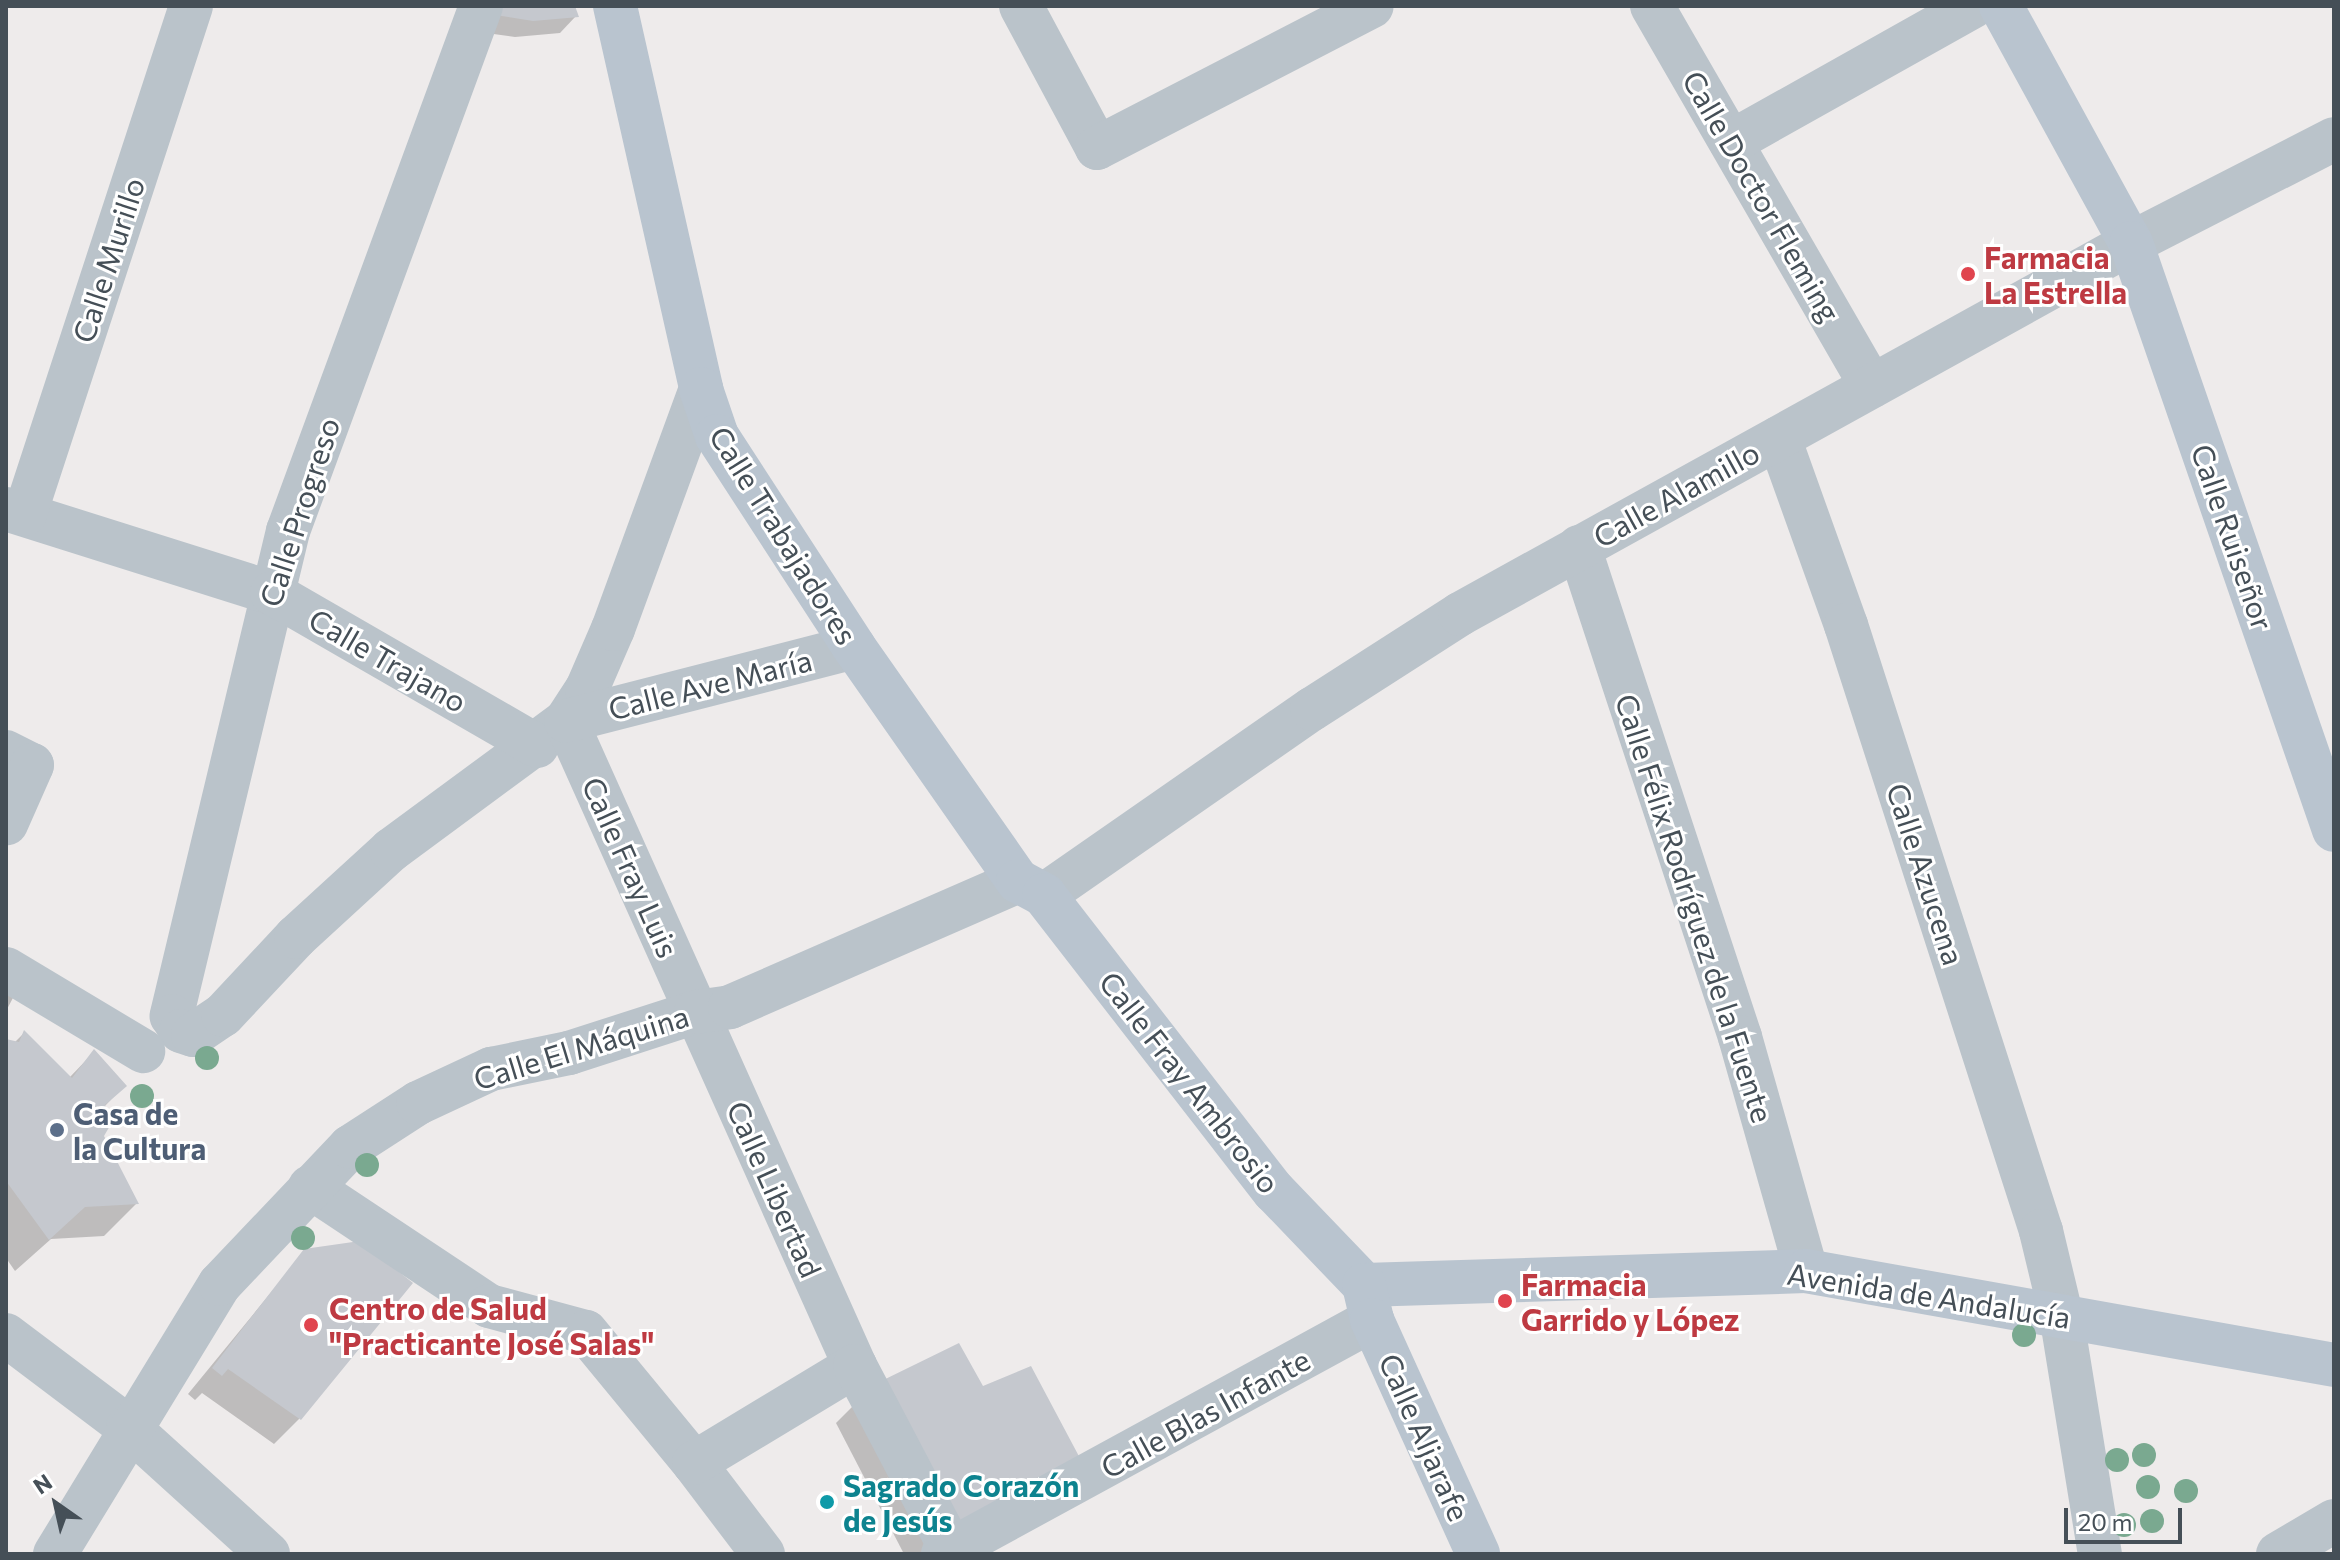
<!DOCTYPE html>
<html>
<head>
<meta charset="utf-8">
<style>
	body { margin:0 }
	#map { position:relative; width:2340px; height:1560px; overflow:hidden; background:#eeebeb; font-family:Commissioner,sans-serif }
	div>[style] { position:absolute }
	.shadow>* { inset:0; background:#0003 }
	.building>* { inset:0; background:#c5c8ce }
	.street>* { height:44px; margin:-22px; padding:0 22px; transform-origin:22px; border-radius:22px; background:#bac3ca }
	.secondary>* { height:44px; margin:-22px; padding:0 22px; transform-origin:22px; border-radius:22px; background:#b9c4cf }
	.trees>* { width:24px; height:24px; margin:-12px; border-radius:50%; background:#7aa990 }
	.dots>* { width:22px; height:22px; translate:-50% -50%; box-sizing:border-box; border:4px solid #fff; border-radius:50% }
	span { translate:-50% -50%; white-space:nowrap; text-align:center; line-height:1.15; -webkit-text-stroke:6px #fff; paint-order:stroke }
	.street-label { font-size:30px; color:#454f57 }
	.health-label { font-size:30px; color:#be3a42; font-weight:700 }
	.left { translate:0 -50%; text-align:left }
	.service-label { font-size:30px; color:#4e5e75; font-weight:700 }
	.culture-label { font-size:30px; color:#0d838f; font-weight:700 }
	.frame { position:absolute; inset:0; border:8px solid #454f57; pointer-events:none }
	.north { position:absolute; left:16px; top:1464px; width:80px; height:80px; -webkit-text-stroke:6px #fff; paint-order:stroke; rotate:326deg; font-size:22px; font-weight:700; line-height:32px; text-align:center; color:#454f57 }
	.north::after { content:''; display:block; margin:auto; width:28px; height:36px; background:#454f57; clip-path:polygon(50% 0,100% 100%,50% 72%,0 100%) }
	.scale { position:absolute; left:2064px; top:1508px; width:118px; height:36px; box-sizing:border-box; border:4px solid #454f57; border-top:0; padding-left:10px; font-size:24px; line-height:28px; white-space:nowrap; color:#454f57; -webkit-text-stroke:6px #fff; paint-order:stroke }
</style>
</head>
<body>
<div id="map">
	<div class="shadow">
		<div style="clip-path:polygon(489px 6px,573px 6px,576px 16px,560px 33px,515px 37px,479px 32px)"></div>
		<div style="clip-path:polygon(6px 972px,22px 981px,6px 1011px)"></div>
		<div style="clip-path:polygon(24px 1033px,69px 1078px,94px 1052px,124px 1086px,104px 1107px,102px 1136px,136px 1204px,104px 1236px,51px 1239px,15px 1271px,6px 1258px,6px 1041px,14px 1043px)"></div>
		<div style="clip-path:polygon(305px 1251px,299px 1419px,274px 1444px,202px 1393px,195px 1400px,188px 1394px)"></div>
		<div style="clip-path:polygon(869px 1390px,968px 1554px,904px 1554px,836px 1423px)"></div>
	</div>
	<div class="building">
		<div style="clip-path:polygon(498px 6px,575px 6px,579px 17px,533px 21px,495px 15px)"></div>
		<div style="clip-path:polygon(24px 1030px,72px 1078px,94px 1049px,127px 1086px,105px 1105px,111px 1124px,104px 1136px,139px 1204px,85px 1207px,49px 1240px,6px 1181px,6px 1039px,19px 1042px)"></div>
		<div style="clip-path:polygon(360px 1241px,413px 1283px,301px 1420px,228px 1369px,222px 1376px,212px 1368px,304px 1249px)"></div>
		<div style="clip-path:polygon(959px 1343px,983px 1386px,1031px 1366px,1090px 1477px,951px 1549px,867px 1388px)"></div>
	</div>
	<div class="street">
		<div style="left:481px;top:6px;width:559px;rotate:110.18deg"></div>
		<div style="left:288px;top:531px;width:499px;rotate:103.5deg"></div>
		<div style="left:172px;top:1016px;width:17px;rotate:59deg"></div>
		<div style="left:181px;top:1031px;width:13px;rotate:18deg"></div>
		<div style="left:193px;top:1035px;width:36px;rotate:-34deg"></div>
		<div style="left:223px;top:1015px;width:107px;rotate:-46.9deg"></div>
		<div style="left:296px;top:937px;width:129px;rotate:-42.5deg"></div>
		<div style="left:391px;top:850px;width:217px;rotate:-36.4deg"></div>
		<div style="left:566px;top:721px;width:38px;rotate:-57deg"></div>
		<div style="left:587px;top:689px;width:65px;rotate:-66.6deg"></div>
		<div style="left:613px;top:629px;width:256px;rotate:-69.9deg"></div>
		<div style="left:1021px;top:6px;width:161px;rotate:61.8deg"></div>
		<div style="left:1097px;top:148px;width:309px;rotate:-27.3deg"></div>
		<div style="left:1652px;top:6px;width:439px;rotate:60deg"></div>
		<div style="left:1731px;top:142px;width:278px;rotate:-29.3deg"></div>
		<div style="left:1779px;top:438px;width:199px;rotate:70.3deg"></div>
		<div style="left:1846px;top:625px;width:637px;rotate:72.16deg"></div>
		<div style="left:2041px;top:1231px;width:85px;rotate:76.5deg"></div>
		<div style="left:2061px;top:1314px;width:243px;rotate:80.8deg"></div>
		<div style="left:6px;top:509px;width:279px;rotate:17.5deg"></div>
		<div style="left:272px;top:593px;width:306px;rotate:30deg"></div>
		<div style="left:25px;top:514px;width:534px;rotate:-71.9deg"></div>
		<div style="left:1579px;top:547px;width:516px;rotate:71.81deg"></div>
		<div style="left:1740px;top:1037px;width:243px;rotate:74.2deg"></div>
		<div style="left:566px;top:721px;width:707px;rotate:65.86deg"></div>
		<div style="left:566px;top:721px;width:297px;rotate:-14.4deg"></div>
		<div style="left:6px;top:752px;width:29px;rotate:27deg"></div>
		<div style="left:32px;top:765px;width:64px;rotate:113.8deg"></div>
		<div style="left:1044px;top:895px;width:326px;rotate:-34.8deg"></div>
		<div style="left:1312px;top:709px;width:176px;rotate:-32.7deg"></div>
		<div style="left:1460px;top:614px;width:767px;rotate:-28.94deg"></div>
		<div style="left:2131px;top:243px;width:228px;rotate:-27.1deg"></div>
		<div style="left:6px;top:969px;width:160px;rotate:30.9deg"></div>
		<div style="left:310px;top:1187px;width:215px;rotate:33.6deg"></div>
		<div style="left:489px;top:1306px;width:100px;rotate:15deg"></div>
		<div style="left:586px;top:1332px;width:170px;rotate:50.5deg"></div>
		<div style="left:6px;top:1335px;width:153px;rotate:37deg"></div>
		<div style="left:128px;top:1427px;width:189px;rotate:42.2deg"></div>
		<div style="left:55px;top:1554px;width:316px;rotate:-58.6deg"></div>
		<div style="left:220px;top:1284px;width:189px;rotate:-46.5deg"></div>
		<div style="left:350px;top:1147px;width:81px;rotate:-32.9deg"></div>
		<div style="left:418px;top:1103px;width:81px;rotate:-25deg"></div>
		<div style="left:491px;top:1069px;width:80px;rotate:-11.6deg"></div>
		<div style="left:569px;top:1053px;width:133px;rotate:-17.9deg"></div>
		<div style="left:696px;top:1012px;width:34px;rotate:-8deg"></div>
		<div style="left:730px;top:1007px;width:314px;rotate:-23.6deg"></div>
		<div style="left:763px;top:1554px;width:114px;rotate:-127.2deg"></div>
		<div style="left:694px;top:1463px;width:188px;rotate:-31.1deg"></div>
		<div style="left:855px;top:1366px;width:207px;rotate:62.3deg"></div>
		<div style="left:943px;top:1554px;width:489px;rotate:-28.6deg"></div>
		<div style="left:2278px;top:1554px;width:65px;rotate:-30.5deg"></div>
	</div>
	<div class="secondary">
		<div style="left:615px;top:6px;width:393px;rotate:77.3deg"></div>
		<div style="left:701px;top:389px;width:50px;rotate:71.2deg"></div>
		<div style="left:717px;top:436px;width:252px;rotate:57deg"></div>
		<div style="left:854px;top:647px;width:286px;rotate:55deg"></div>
		<div style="left:1018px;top:881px;width:30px;rotate:28deg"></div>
		<div style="left:1044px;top:895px;width:375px;rotate:52.2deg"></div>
		<div style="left:1274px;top:1191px;width:130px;rotate:46.2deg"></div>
		<div style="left:2001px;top:6px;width:270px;rotate:61.3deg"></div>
		<div style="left:2131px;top:243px;width:621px;rotate:70.92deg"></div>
		<div style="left:1364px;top:1285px;width:442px;rotate:-1.8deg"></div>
		<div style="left:1806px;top:1271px;width:536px;rotate:10.09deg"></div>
		<div style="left:1364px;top:1285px;width:36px;rotate:77deg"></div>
		<div style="left:1372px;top:1320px;width:257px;rotate:65.6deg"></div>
	</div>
	<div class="trees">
		<div style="left:207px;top:1058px"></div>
		<div style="left:142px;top:1096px"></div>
		<div style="left:367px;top:1165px"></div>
		<div style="left:303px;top:1238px"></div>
		<div style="left:2024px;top:1335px"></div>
		<div style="left:2144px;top:1455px"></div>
		<div style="left:2117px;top:1460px"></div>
		<div style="left:2148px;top:1487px"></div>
		<div style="left:2186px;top:1491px"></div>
		<div style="left:2152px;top:1521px"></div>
		<div style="left:2124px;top:1525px"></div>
	</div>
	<div class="dots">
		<div style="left:1968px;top:274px;background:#e0444e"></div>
		<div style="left:57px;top:1130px;background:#5c6f8a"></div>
		<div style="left:1505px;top:1301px;background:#e0444e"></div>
		<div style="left:311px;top:1325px;background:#e0444e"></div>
		<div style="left:827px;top:1502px;background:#0f9aa8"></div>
	</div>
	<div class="street-label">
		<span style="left:1762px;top:196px;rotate:60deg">Calle Doctor Fleming</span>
		<span style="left:108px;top:260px;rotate:-72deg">Calle Murillo</span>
		<span style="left:1676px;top:494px;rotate:-29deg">Calle Alamillo</span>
		<span style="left:299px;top:512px;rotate:-72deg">Calle Progreso</span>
		<span style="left:784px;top:535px;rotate:58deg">Calle Trabajadores</span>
		<span style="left:2233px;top:537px;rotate:71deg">Calle Ruiseñor</span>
		<span style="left:388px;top:660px;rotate:30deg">Calle Trajano</span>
		<span style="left:710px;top:684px;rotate:-14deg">Calle Ave María</span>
		<span style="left:631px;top:867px;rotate:66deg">Calle Fray Luis</span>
		<span style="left:1926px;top:874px;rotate:72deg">Calle Azucena</span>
		<span style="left:1695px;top:908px;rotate:72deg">Calle Félix Rodríguez de la Fuente</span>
		<span style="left:581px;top:1047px;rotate:-17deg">Calle El Máquina</span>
		<span style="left:1190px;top:1082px;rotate:52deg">Calle Fray Ambrosio</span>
		<span style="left:775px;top:1189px;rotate:66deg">Calle Libertad</span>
		<span style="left:1929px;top:1295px;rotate:9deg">Avenida de Andalucía</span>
		<span style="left:1205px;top:1413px;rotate:-29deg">Calle Blas Infante</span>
		<span style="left:1425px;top:1437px;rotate:66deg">Calle Aljarafe</span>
	</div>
	<div class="health-label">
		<span class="left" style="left:1984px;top:274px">Farmacia<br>La Estrella</span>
		<span class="left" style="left:1521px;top:1301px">Farmacia<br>Garrido y López</span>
		<span class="left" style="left:329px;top:1325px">Centro de Salud<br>"Practicante José Salas"</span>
	</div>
	<div class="service-label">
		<span class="left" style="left:73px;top:1130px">Casa de<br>la Cultura</span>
	</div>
	<div class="culture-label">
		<span class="left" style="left:843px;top:1502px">Sagrado Corazón<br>de Jesús</span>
	</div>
	<div class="frame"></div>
	<div class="north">N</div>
	<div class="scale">20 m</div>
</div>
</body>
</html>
